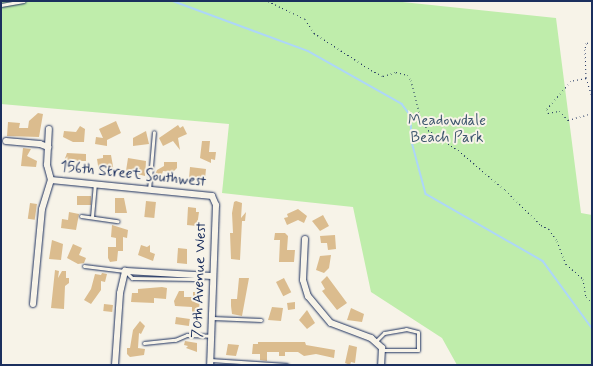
<!DOCTYPE html>
<html>
<head>
<meta charset="utf-8">
<style>
	body { margin:0 }
	#map { position:relative; width:593px; height:366px; overflow:hidden; background:#f7f3e8; font-family:Mynerve,sans-serif }
	div>[style] { position:absolute }
	.green>* { inset:0; background:#bfedab }
	.stream>* { height:1.5px; margin:-0.75px; padding:0 0.75px; transform-origin:0.75px; border-radius:0.75px; background:#add6f8 }
	.building>* { inset:0; background:#dbbc8e; transform-origin:0 0 }
	.path>* { height:1px; margin-top:-0.5px; transform-origin:0; background:repeating-linear-gradient(90deg,#1b2f5e 0 1px,transparent 0 4px) }
	.roads { filter:drop-shadow(0 0 1px #1b2f5e) drop-shadow(0 0 1px #1b2f5e) }
	.lane>* { height:3px; margin:-1.5px; padding:0 1.5px; transform-origin:1.5px; border-radius:1.5px; background:#f7f3e8 }
	.street>* { height:6px; margin:-3px; padding:0 3px; transform-origin:3px; border-radius:3px; background:#f7f3e8 }
	span { translate:-50% -50%; white-space:nowrap; text-align:center; line-height:1.15; -webkit-text-stroke:4px #f7f3e8; paint-order:stroke }
	.park-label { font-size:15px; color:#3c556d }
	.street-label { font-size:15px; color:#1b2f5e }
	.frame { position:absolute; inset:0; border:2px solid #1b2f5e; pointer-events:none }
</style>
</head>
<body>
<div id="map">
	<div class="green">
		<div style="clip-path:polygon(1px 1px,393px 1px,556px 18px,581px 213px,592px 215px,592px 365px,457px 365px,442px 338px,371px 292px,353px 207px,222px 193px,229px 124px,1px 104px)"></div>
	</div>
	<div class="stream">
		<div style="left:173px;top:1px;width:144px;rotate:20.3deg"></div>
		<div style="left:308px;top:51px;width:108px;rotate:29.4deg"></div>
		<div style="left:402px;top:104px;width:15px;rotate:53deg"></div>
		<div style="left:411px;top:116px;width:26px;rotate:88deg"></div>
		<div style="left:412px;top:142px;width:54px;rotate:74.9deg"></div>
		<div style="left:426px;top:194px;width:135px;rotate:29.8deg"></div>
		<div style="left:543px;top:261px;width:83px;rotate:53.8deg"></div>
	</div>
	<div class="building">
		<div style="clip-path:polygon(38px 113px,43px 114px,39px 137px,7px 136px,8px 122px,20px 123px,19px 128px,28px 128px,29px 121px)"></div>
		<div style="clip-path:polygon(116px 121px,121px 133px,107px 140px,107px 146px,95px 144px,96px 137px,103px 138px,99px 129px)"></div>
		<div style="clip-path:polygon(178px 125px,180px 128px,183px 126px,187px 134px,178px 138px,180px 150px,173px 141px,163px 146px,159px 138px)"></div>
		<div style="clip-path:polygon(80px 126px,85px 129px,84px 142px,73px 142px,63px 137px,64px 131px,76px 132px)"></div>
		<div style="clip-path:polygon(146px 131px,149px 144px,133px 146px,133px 138px)"></div>
		<div style="clip-path:polygon(202px 141px,210px 141px,209px 152px,216px 152px,215px 160px,211px 159px,211px 163px,200px 158px)"></div>
		<div style="clip-path:polygon(23px 148px,31px 149px,27px 156px,37px 161px,36px 167px,21px 166px)"></div>
		<div style="clip-path:polygon(67px 153px,86px 154px,86px 161px,76px 161px,75px 169px,70px 169px,66px 166px,67px 161px,64px 161px)"></div>
		<div style="clip-path:polygon(103px 155px,111px 155px,114px 172px,99px 172px,97px 159px,103px 158px)"></div>
		<div style="clip-path:polygon(128px 158px,146px 161px,145px 176px,126px 171px)"></div>
		<div style="clip-path:polygon(164px 162px,177px 162px,177px 168px,173px 172px,163px 171px,161px 177px,155px 175px,157px 170px,164px 166px)"></div>
		<div style="clip-path:polygon(190px 167px,206px 169px,205px 179px,189px 179px)"></div>
		<div style="left:77px;top:196px;width:14px;height:9px"></div>
		<div style="clip-path:polygon(115px 198px,124px 198px,127px 213px,115px 213px)"></div>
		<div style="left:146px;top:201px;width:10px;height:16px;rotate:6deg"></div>
		<div style="clip-path:polygon(236px 201px,242px 203px,241px 218px,246px 212px,245px 221px,242px 221px,240px 260px,231px 259px,230px 233px,233px 233px,232px 213px,234px 202px)"></div>
		<div style="left:30px;top:203px;width:7px;height:16px;rotate:8deg"></div>
		<div style="clip-path:polygon(188px 207px,196px 208px,196px 212px,199px 212px,197px 226px,187px 225px)"></div>
		<div style="clip-path:polygon(298px 209px,307px 216px,304px 223px,298px 220px,287px 225px,284px 218px,288px 217px,287px 214px)"></div>
		<div style="clip-path:polygon(69px 212px,79px 214px,76px 230px,61px 228px,62px 219px,68px 220px)"></div>
		<div style="clip-path:polygon(323px 215px,329px 226px,320px 231px,312px 221px)"></div>
		<div style="clip-path:polygon(112px 225px,128px 230px,127px 238px,123px 237px,123px 251px,118px 251px,117px 261px,110px 262px,108px 258px,108px 247px,116px 247px,116px 238px,111px 237px)"></div>
		<div style="clip-path:polygon(275px 233px,285px 233px,288px 236px,287px 250px,295px 250px,294px 262px,279px 262px,280px 240px,274px 240px)"></div>
		<div style="clip-path:polygon(335px 235px,336px 249px,328px 250px,327px 243px,321px 243px,320px 236px)"></div>
		<div style="clip-path:polygon(52px 240px,63px 244px,61px 260px,49px 259px)"></div>
		<div style="clip-path:polygon(73px 244px,82px 248px,79px 255px,86px 258px,84px 263px,78px 264px,67px 258px)"></div>
		<div style="clip-path:polygon(141px 245px,147px 247px,150px 245px,150px 252px,155px 254px,153px 261px,138px 255px)"></div>
		<div style="clip-path:polygon(178px 248px,187px 249px,187px 264px,177px 263px)"></div>
		<div style="clip-path:polygon(331px 255px,329px 268px,324px 273px,316px 270px,320px 256px)"></div>
		<div style="clip-path:polygon(55px 270px,59px 271px,58px 278px,62px 271px,66px 271px,66px 278px,69px 278px,69px 283px,65px 286px,64px 309px,51px 308px)"></div>
		<div style="clip-path:polygon(102px 273px,107px 274px,105px 282px,101px 281px,101px 290px,91px 304px,84px 300px,91px 289px,95px 274px,101px 275px)"></div>
		<div style="clip-path:polygon(327px 276px,347px 303px,337px 310px,322px 291px,325px 289px,321px 282px)"></div>
		<div style="clip-path:polygon(239px 278px,249px 278px,242px 316px,232px 314px,231px 306px,231px 299px,237px 299px)"></div>
		<div style="left:284px;top:278px;width:16px;height:9px;rotate:63deg"></div>
		<div style="clip-path:polygon(162px 287px,167px 288px,166px 299px,154px 298px,154px 303px,131px 302px,132px 293px,138px 293px,138px 289px)"></div>
		<div style="clip-path:polygon(179px 291px,184px 291px,184px 297px,193px 297px,193px 292px,200px 292px,199px 313px,192px 313px,192px 307px,175px 306px,174px 301px)"></div>
		<div style="clip-path:polygon(295px 302px,295px 309px,288px 310px,287px 303px)"></div>
		<div style="left:104px;top:304px;width:9px;height:7px;rotate:6deg"></div>
		<div style="clip-path:polygon(272px 307px,283px 308px,281px 321px,268px 320px)"></div>
		<div style="clip-path:polygon(351px 308px,364px 314px,362px 322px,347px 320px)"></div>
		<div style="clip-path:polygon(307px 310px,315px 323px,307px 329px,299px 320px)"></div>
		<div style="left:176px;top:317px;width:14px;height:7px;rotate:8deg"></div>
		<div style="clip-path:polygon(140px 321px,145px 326px,141px 334px,139px 333px,138px 348px,145px 349px,144px 355px,130px 357px,127px 354px,127px 348px,130px 348px,133px 330px)"></div>
		<div style="clip-path:polygon(185px 341px,197px 343px,197px 352px,186px 348px,188px 346px,184px 345px)"></div>
		<div style="clip-path:polygon(258px 342px,305px 342px,306px 345px,335px 350px,334px 358px,316px 354px,304px 356px,298px 352px,285px 352px,285px 356px,279px 356px,279px 352px,267px 352px,267px 361px,260px 360px,260px 354px,252px 354px,253px 344px,258px 344px)"></div>
		<div style="clip-path:polygon(228px 344px,239px 345px,236px 356px,226px 355px)"></div>
		<div style="clip-path:polygon(349px 345px,357px 347px,355px 363px,351px 362px,350px 365px,345px 363px)"></div>
	</div>
	<div class="path">
		<div style="left:268px;top:1px;width:41px;rotate:25.9deg"></div>
		<div style="left:305px;top:19px;width:17px;rotate:57deg"></div>
		<div style="left:314px;top:33px;width:68px;rotate:33deg"></div>
		<div style="left:371px;top:70px;width:13px;rotate:27deg"></div>
		<div style="left:383px;top:76px;width:14px;rotate:-17deg"></div>
		<div style="left:396px;top:72px;width:11px;rotate:15deg"></div>
		<div style="left:407px;top:75px;width:6px;rotate:51deg"></div>
		<div style="left:411px;top:80px;width:41px;rotate:76deg"></div>
		<div style="left:421px;top:120px;width:12px;rotate:55deg"></div>
		<div style="left:428px;top:130px;width:36px;rotate:34deg"></div>
		<div style="left:458px;top:150px;width:62px;rotate:40.4deg"></div>
		<div style="left:505px;top:190px;width:50px;rotate:44.2deg"></div>
		<div style="left:541px;top:225px;width:9px;rotate:27deg"></div>
		<div style="left:549px;top:229px;width:14px;rotate:56deg"></div>
		<div style="left:557px;top:241px;width:25px;rotate:69deg"></div>
		<div style="left:566px;top:264px;width:23px;rotate:41deg"></div>
		<div style="left:583px;top:279px;width:18px;rotate:81deg"></div>
		<div style="left:586px;top:297px;width:8px;rotate:45deg"></div>
		<div style="left:592px;top:42px;width:6px;rotate:171deg"></div>
		<div style="left:586px;top:43px;width:6px;rotate:99deg"></div>
		<div style="left:585px;top:49px;width:29px;rotate:88deg"></div>
		<div style="left:586px;top:78px;width:20px;rotate:72deg"></div>
		<div style="left:586px;top:78px;width:15px;rotate:169deg"></div>
		<div style="left:571px;top:81px;width:37px;rotate:131deg"></div>
		<div style="left:547px;top:109px;width:4px;rotate:76deg"></div>
		<div style="left:548px;top:113px;width:11px;rotate:-10deg"></div>
		<div style="left:559px;top:111px;width:13px;rotate:45deg"></div>
		<div style="left:568px;top:120px;width:25px;rotate:-16deg"></div>
	</div>
	<div class="roads">
		<div class="lane">
			<div style="left:1px;top:5px;width:23px;rotate:-10deg"></div>
			<div style="left:149px;top:190px;width:58px;rotate:-85.1deg"></div>
			<div style="left:81px;top:216px;width:37px;rotate:8deg"></div>
			<div style="left:92px;top:217px;width:32px;rotate:-85deg"></div>
			<div style="left:84px;top:266px;width:41px;rotate:7deg"></div>
			<div style="left:125px;top:271px;width:10px;rotate:45deg"></div>
			<div style="left:132px;top:278px;width:62px;rotate:0.9deg"></div>
			<div style="left:194px;top:279px;width:7px;rotate:-27deg"></div>
			<div style="left:212px;top:318px;width:49px;rotate:2.3deg"></div>
			<div style="left:375px;top:342px;width:13px;rotate:-45deg"></div>
			<div style="left:384px;top:333px;width:22px;rotate:-10deg"></div>
			<div style="left:406px;top:329px;width:12px;rotate:14deg"></div>
			<div style="left:418px;top:332px;width:18px;rotate:90deg"></div>
			<div style="left:418px;top:350px;width:36px;rotate:180deg"></div>
			<div style="left:144px;top:343px;width:31px;rotate:-6deg"></div>
			<div style="left:175px;top:340px;width:13px;rotate:-23deg"></div>
			<div style="left:187px;top:335px;width:24px;rotate:2deg"></div>
			<div style="left:210px;top:360px;width:77px;rotate:3.7deg"></div>
		</div>
		<div class="street">
			<div style="left:6px;top:141px;width:34px;rotate:5deg"></div>
			<div style="left:40px;top:144px;width:9px;rotate:21deg"></div>
			<div style="left:51px;top:180px;width:162px;rotate:5.7deg"></div>
			<div style="left:212px;top:196px;width:10px;rotate:66deg"></div>
			<div style="left:216px;top:205px;width:160px;rotate:92.1deg"></div>
			<div style="left:305px;top:239px;width:41px;rotate:92.8deg"></div>
			<div style="left:303px;top:280px;width:17px;rotate:73deg"></div>
			<div style="left:308px;top:296px;width:35px;rotate:50deg"></div>
			<div style="left:331px;top:323px;width:43px;rotate:20.6deg"></div>
			<div style="left:371px;top:338px;width:15px;rotate:42deg"></div>
			<div style="left:382px;top:348px;width:17px;rotate:93deg"></div>
			<div style="left:33px;top:304px;width:95px;rotate:-84.6deg"></div>
			<div style="left:42px;top:209px;width:30px;rotate:-73deg"></div>
			<div style="left:51px;top:180px;width:16px;rotate:-105deg"></div>
			<div style="left:47px;top:165px;width:36px;rotate:-87deg"></div>
			<div style="left:115px;top:365px;width:72px;rotate:-86deg"></div>
			<div style="left:120px;top:293px;width:23px;rotate:-77deg"></div>
			<div style="left:125px;top:271px;width:88px;rotate:3.3deg"></div>
		</div>
	</div>
	<div class="park-label">
		<span style="left:447px;top:130px">Meadowdale<br>Beach Park</span>
	</div>
	<div class="street-label">
		<span style="left:133px;top:175px;rotate:6deg">156th Street Southwest</span>
		<span style="left:200px;top:280px;rotate:-88deg">70th Avenue West</span>
	</div>
	<div class="frame"></div>
</div>
</body>
</html>
